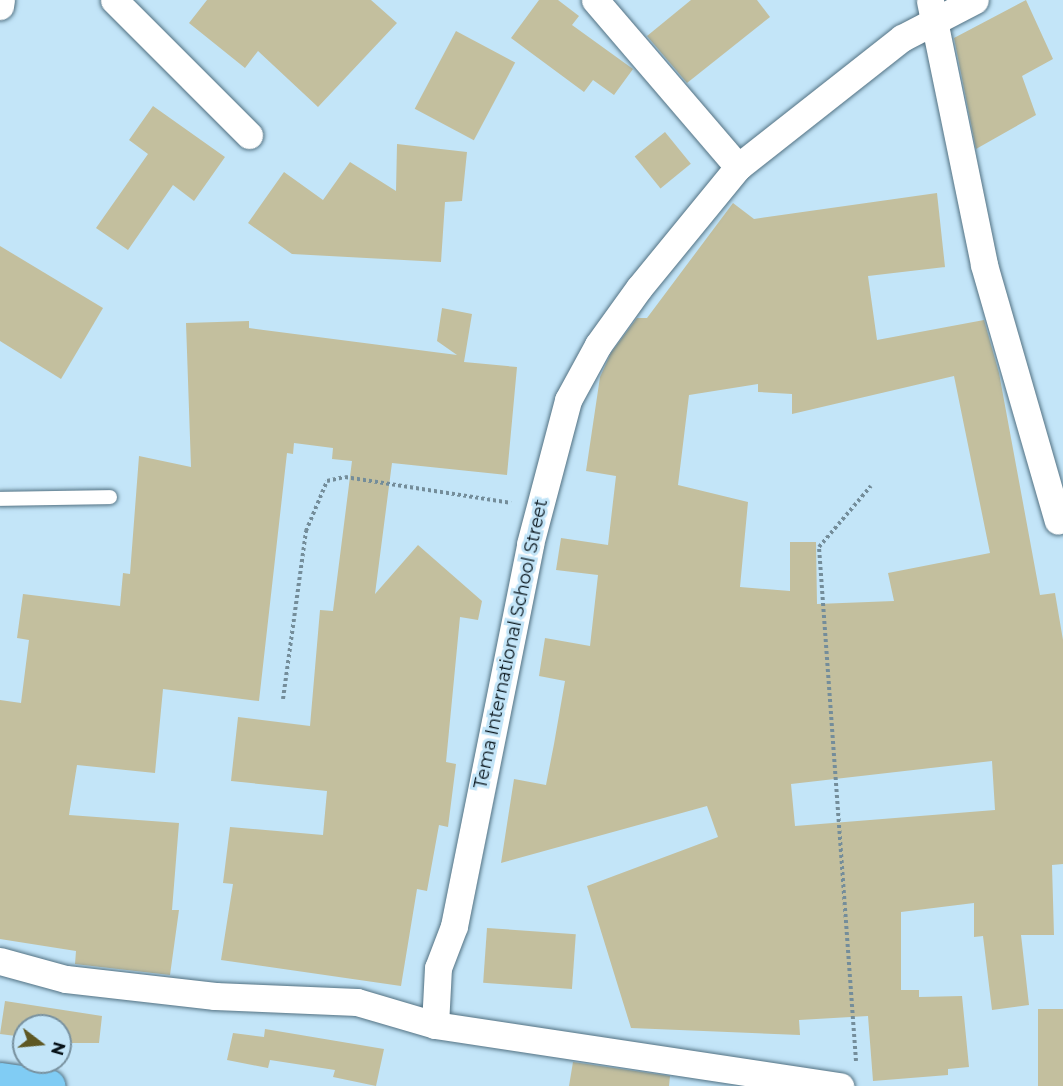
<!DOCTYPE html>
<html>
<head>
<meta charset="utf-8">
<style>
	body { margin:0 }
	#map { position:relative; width:1063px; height:1086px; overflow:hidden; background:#c3e5f8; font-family:Montserrat,sans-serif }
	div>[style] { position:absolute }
	.building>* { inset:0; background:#c3bf9e; transform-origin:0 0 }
	.path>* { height:4px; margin-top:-2px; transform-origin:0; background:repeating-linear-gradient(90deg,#748d9a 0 3px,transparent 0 6px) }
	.roads { filter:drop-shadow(0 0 2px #527182) drop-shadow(0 0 2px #527182) }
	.lane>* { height:14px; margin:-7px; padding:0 7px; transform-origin:7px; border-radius:7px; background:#fff }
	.street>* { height:27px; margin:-13.5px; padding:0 13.5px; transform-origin:13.5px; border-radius:13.5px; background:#fff }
	.highway>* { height:33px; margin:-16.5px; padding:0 16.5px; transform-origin:16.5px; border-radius:16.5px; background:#80ccf4 }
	span { translate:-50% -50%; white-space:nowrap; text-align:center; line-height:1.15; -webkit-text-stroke:6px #c3e5f8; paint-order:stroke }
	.street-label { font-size:18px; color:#071319 }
	.north { position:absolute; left:12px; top:1014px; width:60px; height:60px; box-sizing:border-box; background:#c3e5f8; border:2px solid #78919f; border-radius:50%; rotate:106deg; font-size:16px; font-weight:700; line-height:24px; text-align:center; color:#071319 }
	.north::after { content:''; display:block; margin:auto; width:21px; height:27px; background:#5e5723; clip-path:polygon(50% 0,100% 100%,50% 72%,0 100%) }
</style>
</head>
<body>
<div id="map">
	<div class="building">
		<div style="clip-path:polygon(207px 0,371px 0,397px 23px,318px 107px,258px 51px,245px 68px,189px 23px)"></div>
		<div style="clip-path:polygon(539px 0,558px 0,579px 16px,572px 25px,633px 69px,614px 95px,593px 80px,584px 92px,511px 38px)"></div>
		<div style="clip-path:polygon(691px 0,757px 0,770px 17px,687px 83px,647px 36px)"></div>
		<div style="clip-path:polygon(1026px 0,1053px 59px,1022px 76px,1036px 115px,976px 149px,954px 38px)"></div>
		<div style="left:456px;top:31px;width:67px;height:88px;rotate:28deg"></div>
		<div style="clip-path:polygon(153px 106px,225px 157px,194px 201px,173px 185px,128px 250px,96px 228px,148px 154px,129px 140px)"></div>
		<div style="left:665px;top:132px;width:41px;height:39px;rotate:51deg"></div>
		<div style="clip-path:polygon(397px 144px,467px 152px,462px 201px,445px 202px,441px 262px,292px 254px,248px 223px,284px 172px,323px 200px,350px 162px,396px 191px)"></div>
		<div style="clip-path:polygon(evenodd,937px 193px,945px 267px,868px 276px,877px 340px,984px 320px,999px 373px,1040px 595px,1055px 593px,1063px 640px,1063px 864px,1052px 865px,1054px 935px,1021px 935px,1029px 1005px,992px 1010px,983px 936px,974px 937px,974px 903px,901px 912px,901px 990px,919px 990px,919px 997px,962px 996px,969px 1067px,948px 1069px,948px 1075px,873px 1081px,868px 1016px,799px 1020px,800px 1035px,631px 1028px,587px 886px,718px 837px,707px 806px,501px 863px,514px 779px,546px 785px,554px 744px,565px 681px,539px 676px,545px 638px,590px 646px,598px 575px,556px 570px,561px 538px,608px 545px,616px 476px,586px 471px,600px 377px,611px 353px,637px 318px,647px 318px,733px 203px,754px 219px,937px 193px,954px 376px,990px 553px,888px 573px,894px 601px,817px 604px,816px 542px,790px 542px,790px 591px,740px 587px,748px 502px,678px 485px,689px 395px,758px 384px,758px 392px,792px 394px,792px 414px,954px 376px,937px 193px,992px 761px,995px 810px,795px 826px,791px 784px,992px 761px)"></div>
		<div style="clip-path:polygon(0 246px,103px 308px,61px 379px,0 341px)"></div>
		<div style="clip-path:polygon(442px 308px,472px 314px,464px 362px,517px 367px,507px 475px,392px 463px,375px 594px,418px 545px,482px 601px,478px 620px,460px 617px,446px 762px,456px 764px,448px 827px,439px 825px,427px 891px,417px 889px,401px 986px,221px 960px,233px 884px,223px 883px,230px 827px,323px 835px,327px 791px,231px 781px,238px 717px,310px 726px,320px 610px,333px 611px,352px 461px,332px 459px,333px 448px,294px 443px,293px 454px,287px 453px,259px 701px,163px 689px,155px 773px,77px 765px,69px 815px,179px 823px,172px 910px,179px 910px,170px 975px,75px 964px,76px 951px,0 939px,0 700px,21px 703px,29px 640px,17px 638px,23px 594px,120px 606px,123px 573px,130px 574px,139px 456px,191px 467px,186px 323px,249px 321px,249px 328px,457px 355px,437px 341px)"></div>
		<div style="left:487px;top:928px;width:89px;height:55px;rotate:4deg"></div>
		<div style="clip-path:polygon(5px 1001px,102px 1016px,99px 1043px,60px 1043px,60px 1026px,24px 1026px,24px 1037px,0 1034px)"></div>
		<div style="left:1038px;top:1009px;width:25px;height:77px"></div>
		<div style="clip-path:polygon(265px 1029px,384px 1049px,376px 1086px,333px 1077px,335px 1070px,270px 1060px,268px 1068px,227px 1060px,233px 1033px,264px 1037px)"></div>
		<div style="clip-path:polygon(573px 1062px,670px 1076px,669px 1086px,569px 1086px)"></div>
	</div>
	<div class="path">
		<div style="left:283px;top:699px;width:170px;rotate:-82.2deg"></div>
		<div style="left:306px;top:531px;width:54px;rotate:-67.2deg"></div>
		<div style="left:327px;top:481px;width:18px;rotate:-13deg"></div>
		<div style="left:345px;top:477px;width:168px;rotate:8.9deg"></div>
		<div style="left:856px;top:1061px;width:515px;rotate:-94.12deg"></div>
		<div style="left:819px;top:547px;width:80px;rotate:-49.6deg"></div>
	</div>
	<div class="roads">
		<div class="lane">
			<div style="left:0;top:499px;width:110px;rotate:-1deg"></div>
		</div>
		<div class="street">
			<div style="left:114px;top:0;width:191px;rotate:45deg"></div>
			<div style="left:595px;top:0;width:220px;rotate:49.4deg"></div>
			<div style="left:930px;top:1px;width:269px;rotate:78.4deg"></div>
			<div style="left:984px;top:265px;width:266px;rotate:73.9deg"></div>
			<div style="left:0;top:6px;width:6px;rotate:-81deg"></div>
			<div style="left:0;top:961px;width:68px;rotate:15.3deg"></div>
			<div style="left:66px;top:979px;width:150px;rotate:6.5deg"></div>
			<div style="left:215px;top:996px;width:142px;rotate:2.4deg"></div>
			<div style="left:357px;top:1002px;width:81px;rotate:16.4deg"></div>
			<div style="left:435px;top:1025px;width:57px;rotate:-87deg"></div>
			<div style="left:438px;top:968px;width:45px;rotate:-69.1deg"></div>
			<div style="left:454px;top:926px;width:389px;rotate:-78.7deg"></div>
			<div style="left:530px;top:544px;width:149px;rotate:-75.2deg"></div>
			<div style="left:568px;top:400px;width:63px;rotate:-61.4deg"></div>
			<div style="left:598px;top:345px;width:70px;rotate:-54.3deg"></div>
			<div style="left:639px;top:288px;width:156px;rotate:-50.7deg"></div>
			<div style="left:738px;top:167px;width:209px;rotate:-38.2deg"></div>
			<div style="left:902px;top:38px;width:82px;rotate:-27.5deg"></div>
			<div style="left:435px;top:1025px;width:410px;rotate:8.6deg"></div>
		</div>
		<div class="highway">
			<div style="left:0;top:1079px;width:49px;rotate:8.1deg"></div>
		</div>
	</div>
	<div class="street-label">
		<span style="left:511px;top:644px;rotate:-78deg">Tema International School Street</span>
	</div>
	<div class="north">N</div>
</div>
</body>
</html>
